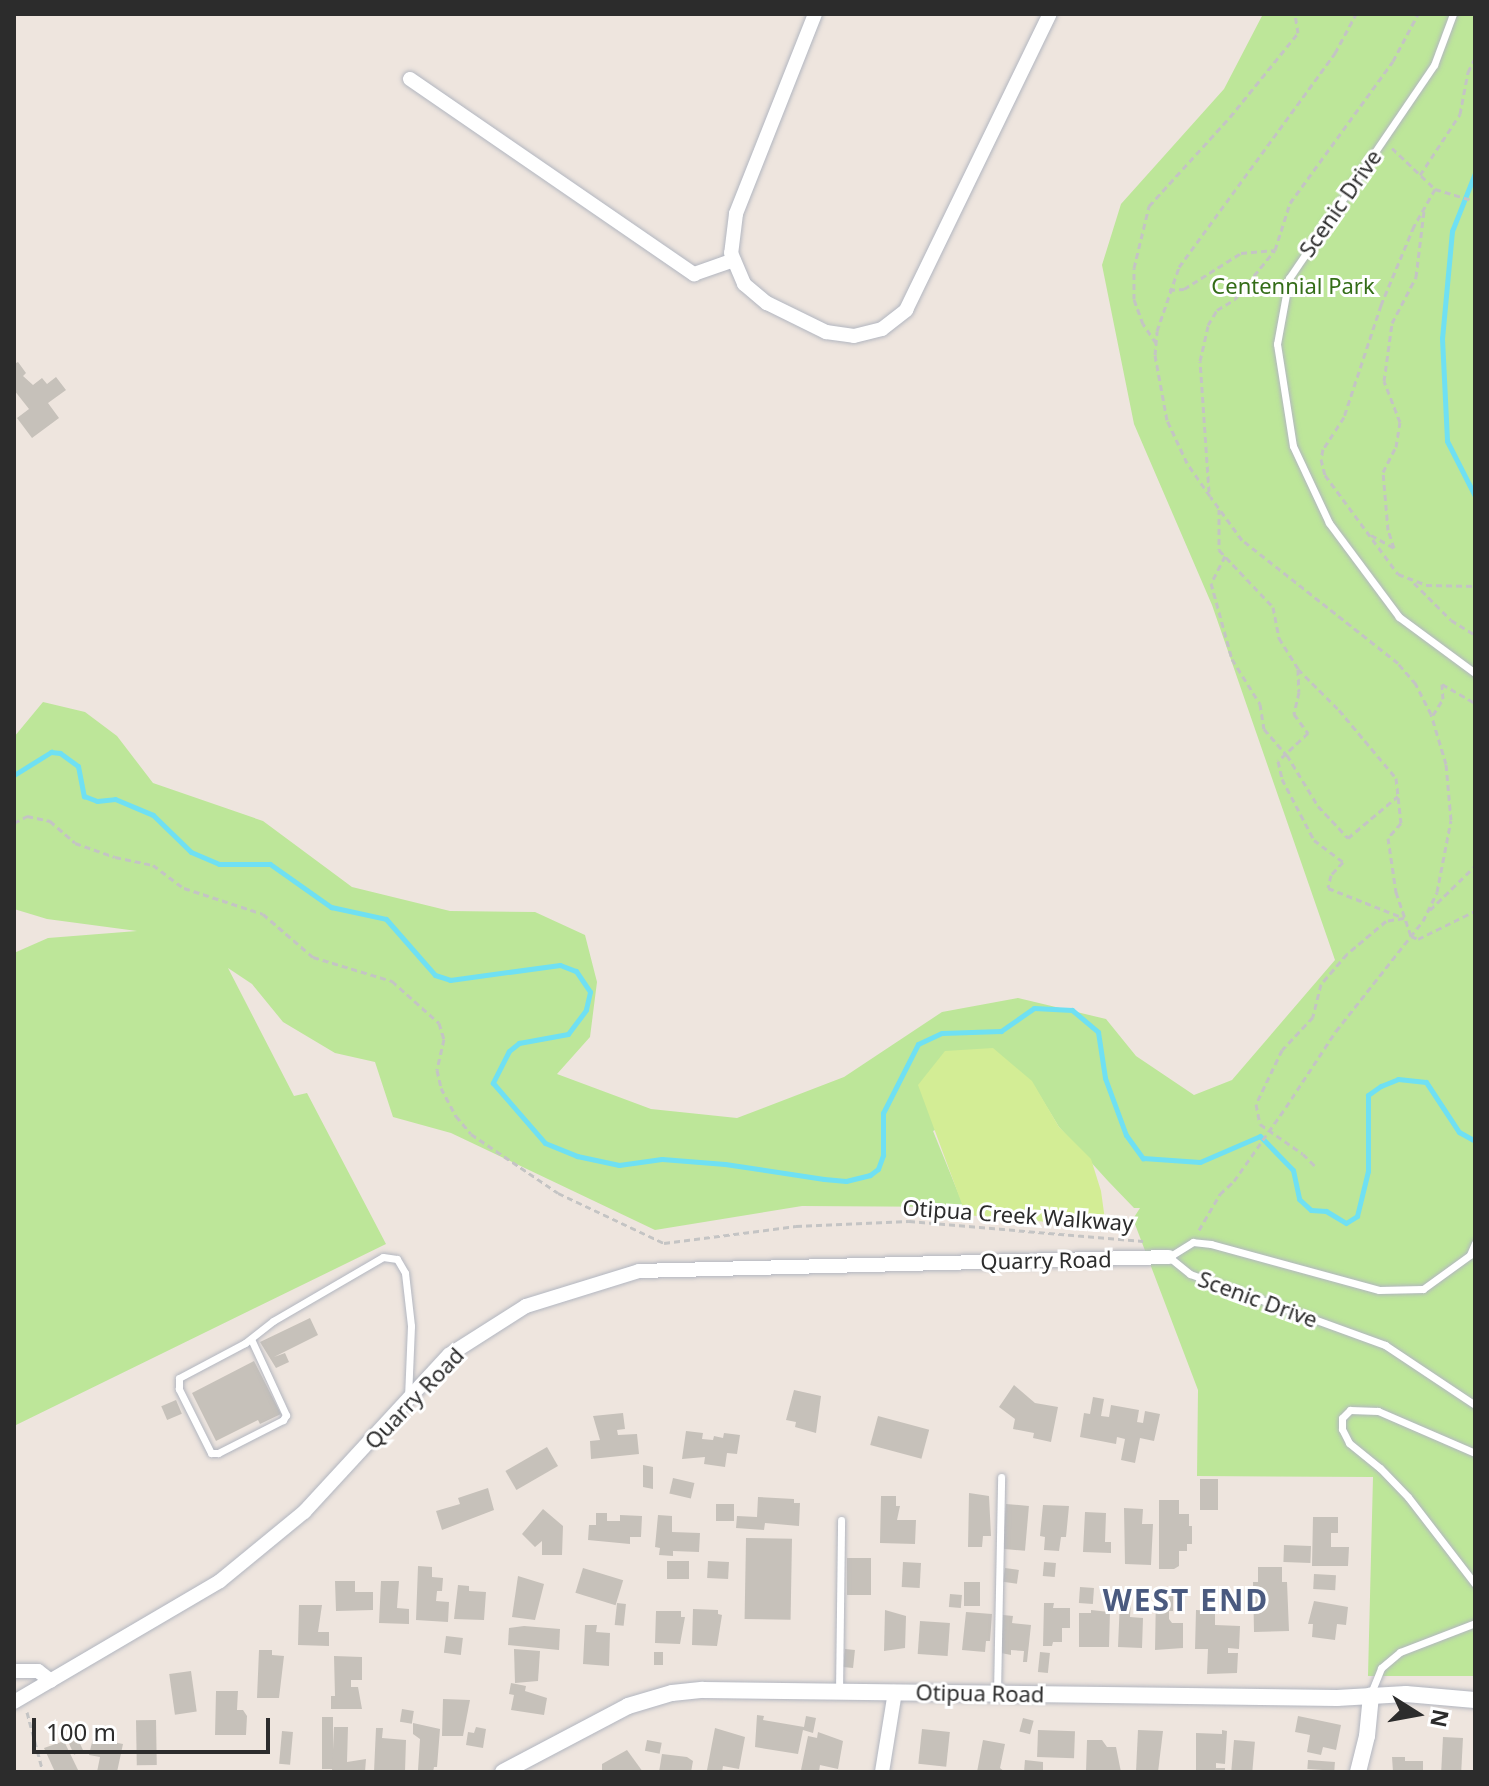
<!DOCTYPE html>
<html>
<head>
<meta charset="utf-8">
<style>
	body { margin:0 }
	#map { position:relative; width:1489px; height:1786px; overflow:hidden; background:#eee5de; font-family:"Noto Sans",sans-serif }
	div>[style] { position:absolute }
	.green>* { inset:0; background:#bde699 }
	.pitch>* { inset:0; background:#d3ed95 }
	.stream>* { height:5px; margin:-2.5px; padding:0 2.5px; transform-origin:2.5px; border-radius:2.5px; background:#6fe0f3 }
	.building>* { inset:0; background:#c6c1ba; transform-origin:0 0 }
	.path>* { height:3px; margin-top:-1.5px; transform-origin:0; background:repeating-linear-gradient(90deg,#c4c4c4 0 6px,transparent 0 10px) }
	.roads { filter:drop-shadow(0 0 2px #b2b6c0) drop-shadow(0 0 2px #b2b6c0) }
	.service>* { height:7px; margin:-3.5px; padding:0 3.5px; transform-origin:3.5px; border-radius:3.5px; background:#fff }
	.minor>* { height:14px; margin:-7px; padding:0 7px; transform-origin:7px; border-radius:7px; background:#fff }
	.tertiary>* { height:16px; margin:-8px; padding:0 8px; transform-origin:8px; border-radius:8px; background:#fff }
	.path-bridge>* { height:3px; margin-top:-1.5px; transform-origin:0; background:repeating-linear-gradient(90deg,#c4c4c4 0 6px,transparent 0 10px) }
	span { translate:-50% -50%; white-space:nowrap; text-align:center; line-height:1.15; -webkit-text-stroke:6px #fff; paint-order:stroke }
	.street-label { font-size:22px; color:#2c2c2c }
	.park-label { font-size:22px; color:#346d18 }
	.district-label { font-size:30px; color:#4a5a7f; font-weight:700; letter-spacing:2px }
	.frame { position:absolute; inset:0; border:16px solid #2c2c2c; pointer-events:none }
	.north { position:absolute; left:1377px; top:1674px; width:80px; height:80px; -webkit-text-stroke:6px #fff; paint-order:stroke; rotate:101deg; font-size:22px; font-weight:700; line-height:32px; text-align:center; color:#2c2c2c }
	.north::after { content:''; display:block; margin:auto; width:28px; height:36px; background:#2c2c2c; clip-path:polygon(50% 0,100% 100%,50% 72%,0 100%) }
	.scale { position:absolute; left:32px; top:1718px; width:238px; height:36px; box-sizing:border-box; border:4px solid #2c2c2c; border-top:0; padding-left:10px; font-size:24px; line-height:28px; white-space:nowrap; color:#2c2c2c; -webkit-text-stroke:6px #fff; paint-order:stroke }
</style>
</head>
<body>
<div id="map">
	<div class="green">
		<div style="clip-path:polygon(1263px 14px,1475px 14px,1475px 1676px,1368px 1676px,1373px 1477px,1197px 1476px,1198px 1390px,1133px 1219px,1140px 1208px,1134px 1208px,1108px 1181px,1059px 1127px,1031px 1081px,933px 1131px,964px 1207px,802px 1206px,655px 1230px,451px 1133px,393px 1117px,375px 1062px,335px 1053px,283px 1022px,252px 984px,228px 968px,294px 1096px,307px 1093px,386px 1244px,14px 1426px,14px 953px,48px 938px,137px 931px,47px 919px,14px 909px,14px 737px,43px 702px,85px 712px,117px 736px,153px 783px,263px 821px,352px 887px,450px 911px,535px 912px,585px 935px,597px 982px,590px 1037px,557px 1074px,651px 1109px,737px 1118px,844px 1077px,942px 1012px,1018px 998px,1106px 1019px,1136px 1056px,1194px 1095px,1232px 1080px,1335px 960px,1212px 605px,1134px 424px,1102px 265px,1121px 204px,1224px 89px)"></div>
	</div>
	<div class="pitch">
		<div style="clip-path:polygon(993px 1048px,1032px 1081px,1059px 1127px,1091px 1159px,1101px 1191px,1106px 1227px,966px 1215px,918px 1085px,945px 1051px)"></div>
	</div>
	<div class="stream">
		<div style="left:1475px;top:173px;width:62px;rotate:111.6deg"></div>
		<div style="left:1452px;top:231px;width:107px;rotate:95.3deg"></div>
		<div style="left:1442px;top:338px;width:103px;rotate:87.2deg"></div>
		<div style="left:1447px;top:441px;width:62px;rotate:63deg"></div>
		<div style="left:14px;top:775px;width:44px;rotate:-31.9deg"></div>
		<div style="left:51px;top:752px;width:9px;rotate:6deg"></div>
		<div style="left:60px;top:753px;width:22px;rotate:36deg"></div>
		<div style="left:78px;top:766px;width:31px;rotate:79deg"></div>
		<div style="left:84px;top:796px;width:14px;rotate:21deg"></div>
		<div style="left:97px;top:801px;width:18px;rotate:-6deg"></div>
		<div style="left:115px;top:799px;width:41px;rotate:22.8deg"></div>
		<div style="left:153px;top:815px;width:53px;rotate:44.2deg"></div>
		<div style="left:191px;top:852px;width:30px;rotate:23deg"></div>
		<div style="left:219px;top:864px;width:51px"></div>
		<div style="left:270px;top:864px;width:75px;rotate:35.2deg"></div>
		<div style="left:331px;top:907px;width:56px;rotate:12.3deg"></div>
		<div style="left:386px;top:919px;width:74px;rotate:48.8deg"></div>
		<div style="left:435px;top:975px;width:16px;rotate:18deg"></div>
		<div style="left:450px;top:980px;width:111px;rotate:-7.8deg"></div>
		<div style="left:560px;top:965px;width:17px;rotate:21deg"></div>
		<div style="left:576px;top:971px;width:25px;rotate:56deg"></div>
		<div style="left:590px;top:992px;width:18px;rotate:103deg"></div>
		<div style="left:586px;top:1010px;width:30px;rotate:127deg"></div>
		<div style="left:568px;top:1034px;width:50px;rotate:169.6deg"></div>
		<div style="left:519px;top:1043px;width:13px;rotate:141deg"></div>
		<div style="left:509px;top:1051px;width:36px;rotate:117deg"></div>
		<div style="left:493px;top:1083px;width:79px;rotate:49.1deg"></div>
		<div style="left:545px;top:1143px;width:35px;rotate:22deg"></div>
		<div style="left:577px;top:1156px;width:43px;rotate:12.1deg"></div>
		<div style="left:619px;top:1165px;width:43px;rotate:-7.9deg"></div>
		<div style="left:662px;top:1159px;width:63px;rotate:4.5deg"></div>
		<div style="left:725px;top:1164px;width:100px;rotate:8.6deg"></div>
		<div style="left:824px;top:1179px;width:22px;rotate:5deg"></div>
		<div style="left:846px;top:1181px;width:25px;rotate:-14deg"></div>
		<div style="left:870px;top:1175px;width:10px;rotate:-37deg"></div>
		<div style="left:878px;top:1169px;width:15px;rotate:-70deg"></div>
		<div style="left:883px;top:1155px;width:42px;rotate:-90deg"></div>
		<div style="left:883px;top:1113px;width:77px;rotate:-63.1deg"></div>
		<div style="left:918px;top:1044px;width:26px;rotate:-25deg"></div>
		<div style="left:942px;top:1033px;width:59px;rotate:-1.9deg"></div>
		<div style="left:1001px;top:1031px;width:40px;rotate:-34.9deg"></div>
		<div style="left:1034px;top:1008px;width:38px;rotate:3deg"></div>
		<div style="left:1072px;top:1010px;width:34px;rotate:40deg"></div>
		<div style="left:1098px;top:1032px;width:47px;rotate:81.3deg"></div>
		<div style="left:1105px;top:1078px;width:61px;rotate:69.8deg"></div>
		<div style="left:1126px;top:1135px;width:29px;rotate:54deg"></div>
		<div style="left:1143px;top:1158px;width:57px;rotate:4deg"></div>
		<div style="left:1200px;top:1162px;width:65px;rotate:-23.4deg"></div>
		<div style="left:1260px;top:1136px;width:47px;rotate:45.9deg"></div>
		<div style="left:1293px;top:1170px;width:30px;rotate:78deg"></div>
		<div style="left:1299px;top:1199px;width:16px;rotate:43deg"></div>
		<div style="left:1311px;top:1210px;width:15px;rotate:4deg"></div>
		<div style="left:1326px;top:1211px;width:23px;rotate:31deg"></div>
		<div style="left:1346px;top:1223px;width:13px;rotate:-32deg"></div>
		<div style="left:1357px;top:1216px;width:46px;rotate:-76.3deg"></div>
		<div style="left:1368px;top:1171px;width:76px;rotate:-90deg"></div>
		<div style="left:1368px;top:1095px;width:16px;rotate:-35deg"></div>
		<div style="left:1381px;top:1086px;width:18px;rotate:-22deg"></div>
		<div style="left:1398px;top:1079px;width:28px;rotate:6deg"></div>
		<div style="left:1426px;top:1082px;width:60px;rotate:56.6deg"></div>
		<div style="left:1459px;top:1132px;width:18px;rotate:29deg"></div>
	</div>
	<div class="building">
		<div style="clip-path:polygon(18px 362px,26px 373px,23px 376px,33px 385px,42px 378px,47px 384px,56px 377px,66px 390px,48px 403px,59px 418px,32px 438px,17px 418px,29px 409px,14px 390px,14px 364px)"></div>
		<div style="clip-path:polygon(310px 1318px,318px 1335px,274px 1357px,285px 1353px,289px 1362px,276px 1368px,260px 1342px)"></div>
		<div style="clip-path:polygon(254px 1361px,281px 1414px,260px 1424px,258px 1420px,216px 1441px,192px 1393px)"></div>
		<div style="clip-path:polygon(1014px 1385px,1035px 1403px,1058px 1407px,1051px 1442px,1033px 1438px,1034px 1433px,1013px 1429px,1015px 1419px,999px 1407px)"></div>
		<div style="clip-path:polygon(794px 1390px,821px 1396px,816px 1433px,795px 1427px,796px 1422px,786px 1420px)"></div>
		<div style="clip-path:polygon(1093px 1397px,1104px 1399px,1101px 1416px,1109px 1417px,1111px 1405px,1139px 1410px,1137px 1422px,1143px 1423px,1145px 1411px,1160px 1414px,1154px 1441px,1140px 1438px,1135px 1463px,1121px 1460px,1125px 1439px,1117px 1437px,1116px 1444px,1080px 1437px,1084px 1413px,1090px 1414px)"></div>
		<div style="left:176px;top:1400px;width:15px;height:16px;rotate:67deg"></div>
		<div style="clip-path:polygon(623px 1413px,625px 1429px,617px 1430px,618px 1435px,637px 1434px,639px 1454px,591px 1459px,590px 1441px,600px 1440px,593px 1416px)"></div>
		<div style="left:878px;top:1416px;width:53px;height:30px;rotate:15deg"></div>
		<div style="clip-path:polygon(686px 1431px,703px 1433px,702px 1439px,713px 1440px,714px 1436px,723px 1438px,724px 1433px,740px 1435px,737px 1454px,727px 1453px,725px 1467px,704px 1464px,705px 1457px,682px 1459px)"></div>
		<div style="left:547px;top:1447px;width:22px;height:48px;rotate:60deg"></div>
		<div style="clip-path:polygon(643px 1465px,653px 1467px,653px 1489px,643px 1487px)"></div>
		<div style="left:673px;top:1478px;width:22px;height:16px;rotate:13deg"></div>
		<div style="left:1200px;top:1479px;width:18px;height:31px"></div>
		<div style="clip-path:polygon(488px 1488px,494px 1510px,442px 1530px,436px 1511px,460px 1504px,458px 1498px)"></div>
		<div style="clip-path:polygon(969px 1493px,989px 1496px,991px 1536px,983px 1536px,982px 1547px,968px 1547px)"></div>
		<div style="clip-path:polygon(881px 1496px,896px 1496px,896px 1506px,900px 1506px,897px 1520px,916px 1520px,915px 1544px,880px 1543px)"></div>
		<div style="clip-path:polygon(758px 1497px,794px 1499px,794px 1503px,800px 1503px,799px 1526px,765px 1523px,764px 1530px,736px 1528px,737px 1516px,757px 1517px)"></div>
		<div style="clip-path:polygon(1159px 1500px,1179px 1500px,1179px 1514px,1189px 1514px,1189px 1526px,1192px 1526px,1192px 1544px,1187px 1544px,1187px 1551px,1179px 1551px,1179px 1566px,1174px 1569px,1159px 1569px)"></div>
		<div style="left:734px;top:1504px;width:17px;height:18px;rotate:90deg"></div>
		<div style="left:1006px;top:1504px;width:23px;height:45px;rotate:5deg"></div>
		<div style="clip-path:polygon(1043px 1505px,1069px 1506px,1066px 1537px,1061px 1537px,1059px 1551px,1044px 1550px,1045px 1537px,1040px 1536px)"></div>
		<div style="clip-path:polygon(1124px 1508px,1143px 1509px,1142px 1524px,1153px 1524px,1151px 1565px,1125px 1564px)"></div>
		<div style="clip-path:polygon(543px 1509px,563px 1526px,562px 1555px,542px 1555px,542px 1541px,535px 1547px,522px 1534px)"></div>
		<div style="clip-path:polygon(1085px 1512px,1106px 1513px,1105px 1542px,1111px 1542px,1111px 1553px,1083px 1552px)"></div>
		<div style="clip-path:polygon(596px 1513px,607px 1513px,607px 1521px,620px 1521px,620px 1515px,642px 1516px,641px 1537px,630px 1537px,630px 1544px,588px 1540px,589px 1525px,596px 1525px)"></div>
		<div style="clip-path:polygon(658px 1515px,672px 1516px,672px 1532px,700px 1533px,699px 1552px,673px 1551px,673px 1556px,659px 1555px,660px 1548px,655px 1547px)"></div>
		<div style="clip-path:polygon(1313px 1517px,1338px 1517px,1338px 1533px,1331px 1533px,1331px 1547px,1349px 1547px,1348px 1566px,1312px 1566px)"></div>
		<div style="left:746px;top:1538px;width:46px;height:81px;rotate:1deg"></div>
		<div style="left:1284px;top:1545px;width:27px;height:17px;rotate:2deg"></div>
		<div style="left:847px;top:1558px;width:24px;height:37px"></div>
		<div style="left:667px;top:1561px;width:22px;height:18px"></div>
		<div style="left:708px;top:1561px;width:21px;height:17px;rotate:3deg"></div>
		<div style="left:903px;top:1562px;width:18px;height:25px;rotate:3deg"></div>
		<div style="left:1044px;top:1562px;width:12px;height:14px;rotate:5deg"></div>
		<div style="clip-path:polygon(418px 1566px,432px 1567px,432px 1577px,443px 1578px,442px 1591px,437px 1591px,436px 1601px,449px 1602px,448px 1622px,416px 1620px)"></div>
		<div style="clip-path:polygon(1258px 1567px,1282px 1567px,1282px 1582px,1287px 1582px,1289px 1631px,1254px 1632px,1253px 1582px,1258px 1582px)"></div>
		<div style="left:583px;top:1568px;width:42px;height:26px;rotate:17deg"></div>
		<div style="left:1005px;top:1568px;width:14px;height:14px;rotate:8deg"></div>
		<div style="left:1314px;top:1574px;width:22px;height:15px;rotate:3deg"></div>
		<div style="clip-path:polygon(518px 1576px,544px 1584px,535px 1620px,512px 1617px)"></div>
		<div style="clip-path:polygon(335px 1581px,355px 1581px,355px 1592px,373px 1592px,373px 1610px,336px 1611px)"></div>
		<div style="clip-path:polygon(381px 1581px,399px 1581px,397px 1608px,409px 1609px,409px 1624px,379px 1623px)"></div>
		<div style="left:964px;top:1582px;width:16px;height:24px"></div>
		<div style="clip-path:polygon(458px 1585px,469px 1586px,469px 1591px,486px 1592px,484px 1620px,454px 1619px)"></div>
		<div style="left:1080px;top:1587px;width:14px;height:16px;rotate:4deg"></div>
		<div style="clip-path:polygon(1156px 1593px,1173px 1593px,1173px 1611px,1169px 1611px,1169px 1619px,1172px 1623px,1183px 1623px,1183px 1648px,1155px 1650px)"></div>
		<div style="left:950px;top:1594px;width:12px;height:13px;rotate:5deg"></div>
		<div style="clip-path:polygon(1120px 1600px,1131px 1600px,1130px 1617px,1143px 1618px,1142px 1648px,1118px 1647px)"></div>
		<div style="clip-path:polygon(1314px 1601px,1348px 1607px,1346px 1625px,1337px 1624px,1335px 1640px,1312px 1637px,1313px 1624px,1308px 1624px)"></div>
		<div style="left:617px;top:1603px;width:9px;height:22px;rotate:6deg"></div>
		<div style="clip-path:polygon(1044px 1603px,1054px 1603px,1053px 1608px,1070px 1608px,1070px 1628px,1062px 1628px,1062px 1642px,1053px 1642px,1052px 1646px,1043px 1646px)"></div>
		<div style="clip-path:polygon(299px 1605px,322px 1605px,318px 1632px,329px 1632px,329px 1646px,298px 1645px)"></div>
		<div style="clip-path:polygon(693px 1609px,718px 1610px,718px 1614px,722px 1615px,717px 1646px,692px 1645px)"></div>
		<div style="clip-path:polygon(885px 1610px,906px 1616px,905px 1648px,884px 1651px)"></div>
		<div style="clip-path:polygon(1091px 1610px,1110px 1612px,1109px 1647px,1079px 1647px,1079px 1613px,1091px 1613px)"></div>
		<div style="clip-path:polygon(1196px 1610px,1215px 1611px,1215px 1625px,1240px 1626px,1239px 1649px,1228px 1648px,1228px 1653px,1238px 1653px,1237px 1673px,1207px 1674px,1208px 1649px,1195px 1649px)"></div>
		<div style="clip-path:polygon(656px 1611px,681px 1611px,681px 1617px,685px 1617px,680px 1644px,655px 1643px)"></div>
		<div style="clip-path:polygon(966px 1612px,992px 1614px,990px 1641px,986px 1641px,985px 1652px,962px 1650px)"></div>
		<div style="clip-path:polygon(1003px 1615px,1013px 1616px,1012px 1623px,1031px 1625px,1027px 1662px,1023px 1662px,1024px 1651px,1011px 1650px,1011px 1655px,1001px 1653px)"></div>
		<div style="left:920px;top:1621px;width:30px;height:33px;rotate:4deg"></div>
		<div style="clip-path:polygon(585px 1625px,597px 1625px,596px 1632px,610px 1633px,609px 1666px,583px 1664px)"></div>
		<div style="clip-path:polygon(524px 1626px,560px 1629px,559px 1650px,508px 1645px,509px 1628px)"></div>
		<div style="left:446px;top:1636px;width:17px;height:17px;rotate:7deg"></div>
		<div style="clip-path:polygon(514px 1649px,540px 1651px,538px 1681px,515px 1683px)"></div>
		<div style="left:845px;top:1649px;width:10px;height:18px;rotate:6deg"></div>
		<div style="clip-path:polygon(259px 1650px,272px 1650px,272px 1655px,284px 1656px,279px 1698px,257px 1698px)"></div>
		<div style="left:654px;top:1652px;width:9px;height:13px"></div>
		<div style="left:1040px;top:1652px;width:10px;height:20px;rotate:6deg"></div>
		<div style="clip-path:polygon(334px 1656px,362px 1657px,362px 1680px,351px 1680px,351px 1687px,358px 1687px,362px 1709px,331px 1709px,331px 1696px,335px 1696px)"></div>
		<div style="left:191px;top:1671px;width:41px;height:22px;rotate:82deg"></div>
		<div style="clip-path:polygon(511px 1683px,526px 1686px,525px 1691px,547px 1698px,544px 1715px,511px 1710px,514px 1695px,509px 1694px)"></div>
		<div style="clip-path:polygon(216px 1691px,238px 1691px,237px 1710px,243px 1710px,247px 1716px,246px 1735px,215px 1735px)"></div>
		<div style="clip-path:polygon(443px 1699px,470px 1700px,463px 1736px,442px 1736px)"></div>
		<div style="left:402px;top:1709px;width:12px;height:13px;rotate:9deg"></div>
		<div style="clip-path:polygon(757px 1715px,764px 1716px,763px 1720px,804px 1727px,806px 1716px,816px 1718px,813px 1733px,803px 1730px,798px 1754px,755px 1747px)"></div>
		<div style="clip-path:polygon(1298px 1716px,1341px 1725px,1336px 1750px,1323px 1747px,1321px 1755px,1307px 1752px,1310px 1735px,1295px 1732px)"></div>
		<div style="left:322px;top:1717px;width:11px;height:52px"></div>
		<div style="left:1023px;top:1718px;width:11px;height:14px;rotate:15deg"></div>
		<div style="left:156px;top:1720px;width:45px;height:20px;rotate:89deg"></div>
		<div style="clip-path:polygon(413px 1723px,440px 1729px,437px 1767px,434px 1767px,433px 1772px,418px 1770px,420px 1739px,413px 1734px)"></div>
		<div style="clip-path:polygon(96px 1725px,110px 1728px,108px 1741px,123px 1744px,117px 1772px,97px 1772px,100px 1757px,89px 1755px)"></div>
		<div style="clip-path:polygon(334px 1727px,348px 1727px,347px 1762px,366px 1759px,365px 1772px,332px 1772px)"></div>
		<div style="clip-path:polygon(476px 1727px,486px 1729px,483px 1748px,466px 1745px,468px 1732px,474px 1733px)"></div>
		<div style="clip-path:polygon(376px 1728px,383px 1728px,382px 1738px,406px 1740px,405px 1772px,374px 1772px)"></div>
		<div style="clip-path:polygon(715px 1728px,745px 1737px,739px 1769px,723px 1766px,722px 1772px,707px 1770px)"></div>
		<div style="left:922px;top:1729px;width:28px;height:35px;rotate:6deg"></div>
		<div style="left:1038px;top:1730px;width:37px;height:27px;rotate:2deg"></div>
		<div style="clip-path:polygon(1138px 1730px,1163px 1731px,1158px 1772px,1136px 1772px)"></div>
		<div style="clip-path:polygon(1222px 1730px,1227px 1731px,1225px 1764px,1216px 1763px,1216px 1768px,1225px 1768px,1225px 1772px,1196px 1772px,1196px 1733px,1222px 1734px)"></div>
		<div style="left:282px;top:1731px;width:11px;height:33px;rotate:5deg"></div>
		<div style="clip-path:polygon(818px 1732px,843px 1741px,838px 1769px,820px 1765px,819px 1772px,801px 1770px,808px 1736px,817px 1738px)"></div>
		<div style="left:76px;top:1735px;width:17px;height:10px;rotate:65deg"></div>
		<div style="left:1443px;top:1737px;width:20px;height:35px;rotate:3deg"></div>
		<div style="left:647px;top:1740px;width:15px;height:11px;rotate:11deg"></div>
		<div style="clip-path:polygon(983px 1740px,1005px 1744px,1000px 1768px,1005px 1772px,977px 1772px)"></div>
		<div style="clip-path:polygon(1087px 1740px,1102px 1740px,1107px 1747px,1116px 1747px,1121px 1772px,1086px 1772px)"></div>
		<div style="left:1234px;top:1740px;width:21px;height:32px;rotate:5deg"></div>
		<div style="clip-path:polygon(64px 1741px,79px 1772px,55px 1772px,44px 1748px)"></div>
		<div style="clip-path:polygon(627px 1750px,643px 1772px,602px 1772px,602px 1764px)"></div>
		<div style="clip-path:polygon(662px 1754px,687px 1757px,693px 1761px,691px 1772px,659px 1772px)"></div>
		<div style="clip-path:polygon(1392px 1757px,1405px 1757px,1405px 1761px,1423px 1761px,1423px 1772px,1393px 1772px)"></div>
		<div style="clip-path:polygon(1025px 1760px,1043px 1762px,1043px 1772px,1024px 1772px)"></div>
		<div style="left:1308px;top:1760px;width:27px;height:9px;rotate:4deg"></div>
	</div>
	<div class="path">
		<div style="left:1392px;top:148px;width:59px;rotate:43.6deg"></div>
		<div style="left:1435px;top:189px;width:42px;rotate:16.7deg"></div>
		<div style="left:1420px;top:175px;width:73px;rotate:-56.7deg"></div>
		<div style="left:1460px;top:114px;width:43px;rotate:-79.2deg"></div>
		<div style="left:1468px;top:72px;width:16px;rotate:-63deg"></div>
		<div style="left:1435px;top:189px;width:43px;rotate:119.6deg"></div>
		<div style="left:1414px;top:226px;width:86px;rotate:112.7deg"></div>
		<div style="left:1381px;top:305px;width:118px;rotate:108.3deg"></div>
		<div style="left:1344px;top:417px;width:38px;rotate:123deg"></div>
		<div style="left:1323px;top:449px;width:10px;rotate:101deg"></div>
		<div style="left:1321px;top:459px;width:16px;rotate:76deg"></div>
		<div style="left:1325px;top:475px;width:123px;rotate:53.6deg"></div>
		<div style="left:1398px;top:574px;width:30px;rotate:21deg"></div>
		<div style="left:1426px;top:585px;width:49px;rotate:1.2deg"></div>
		<div style="left:1169px;top:290px;width:15px;rotate:-4deg"></div>
		<div style="left:1184px;top:289px;width:67px;rotate:-32.3deg"></div>
		<div style="left:1241px;top:253px;width:33px;rotate:-5deg"></div>
		<div style="left:1156px;top:343px;width:23px;rotate:-124deg"></div>
		<div style="left:1143px;top:324px;width:27px;rotate:-110deg"></div>
		<div style="left:1134px;top:299px;width:31px;rotate:-90deg"></div>
		<div style="left:1134px;top:268px;width:64px;rotate:-76.4deg"></div>
		<div style="left:1149px;top:206px;width:120px;rotate:-47.7deg"></div>
		<div style="left:1230px;top:117px;width:108px;rotate:-51deg"></div>
		<div style="left:1298px;top:33px;width:19px;rotate:-99deg"></div>
		<div style="left:1209px;top:492px;width:131px;rotate:-93.9deg"></div>
		<div style="left:1200px;top:361px;width:37px;rotate:-77deg"></div>
		<div style="left:1208px;top:325px;width:17px;rotate:-59deg"></div>
		<div style="left:1217px;top:310px;width:21px;rotate:-31deg"></div>
		<div style="left:1235px;top:299px;width:63px;rotate:-50.8deg"></div>
		<div style="left:1275px;top:250px;width:49px;rotate:-72.3deg"></div>
		<div style="left:1290px;top:203px;width:175px;rotate:-54deg"></div>
		<div style="left:1393px;top:61px;width:53px;rotate:-62deg"></div>
		<div style="left:1219px;top:509px;width:41px;rotate:90deg"></div>
		<div style="left:1219px;top:550px;width:79px;rotate:46.5deg"></div>
		<div style="left:1273px;top:607px;width:32px;rotate:79deg"></div>
		<div style="left:1279px;top:638px;width:36px;rotate:58deg"></div>
		<div style="left:1298px;top:669px;width:58px;rotate:45deg"></div>
		<div style="left:1339px;top:710px;width:89px;rotate:50deg"></div>
		<div style="left:1396px;top:778px;width:45px;rotate:83.7deg"></div>
		<div style="left:1401px;top:823px;width:20px;rotate:131deg"></div>
		<div style="left:1388px;top:838px;width:55px;rotate:81.6deg"></div>
		<div style="left:1396px;top:892px;width:46px;rotate:71.2deg"></div>
		<div style="left:1411px;top:936px;width:8px;rotate:23deg"></div>
		<div style="left:1418px;top:939px;width:64px;rotate:-26.2deg"></div>
		<div style="left:1371px;top:535px;width:26px;rotate:29deg"></div>
		<div style="left:1394px;top:548px;width:19px;rotate:-108deg"></div>
		<div style="left:1388px;top:530px;width:58px;rotate:-94.9deg"></div>
		<div style="left:1383px;top:472px;width:28px;rotate:-63deg"></div>
		<div style="left:1396px;top:447px;width:25px;rotate:-81deg"></div>
		<div style="left:1400px;top:422px;width:44px;rotate:-111.3deg"></div>
		<div style="left:1384px;top:381px;width:59px;rotate:-82.1deg"></div>
		<div style="left:1392px;top:323px;width:52px;rotate:-62.4deg"></div>
		<div style="left:1416px;top:277px;width:66px;rotate:-83.1deg"></div>
		<div style="left:1225px;top:556px;width:30px;rotate:117deg"></div>
		<div style="left:1211px;top:583px;width:79px;rotate:74.6deg"></div>
		<div style="left:1232px;top:659px;width:53px;rotate:58.1deg"></div>
		<div style="left:1260px;top:704px;width:25px;rotate:81deg"></div>
		<div style="left:1264px;top:729px;width:35px;rotate:49deg"></div>
		<div style="left:1287px;top:755px;width:60px;rotate:58.7deg"></div>
		<div style="left:1318px;top:806px;width:44px;rotate:46.8deg"></div>
		<div style="left:1348px;top:838px;width:65px;rotate:-40deg"></div>
		<div style="left:1414px;top:583px;width:52px;rotate:45deg"></div>
		<div style="left:1451px;top:620px;width:28px;rotate:32deg"></div>
		<div style="left:1298px;top:669px;width:23px;rotate:88deg"></div>
		<div style="left:1299px;top:692px;width:23px;rotate:103deg"></div>
		<div style="left:1294px;top:714px;width:24px;rotate:54deg"></div>
		<div style="left:1308px;top:733px;width:41px;rotate:137deg"></div>
		<div style="left:1278px;top:761px;width:18px;rotate:77deg"></div>
		<div style="left:1282px;top:779px;width:69px;rotate:62.3deg"></div>
		<div style="left:1314px;top:840px;width:36px;rotate:37deg"></div>
		<div style="left:1343px;top:862px;width:18px;rotate:133deg"></div>
		<div style="left:1331px;top:875px;width:13px;rotate:103deg"></div>
		<div style="left:1328px;top:888px;width:82px;rotate:21.5deg"></div>
		<div style="left:1404px;top:918px;width:18px;rotate:171deg"></div>
		<div style="left:1386px;top:921px;width:51px;rotate:139.8deg"></div>
		<div style="left:1347px;top:954px;width:40px;rotate:131deg"></div>
		<div style="left:1321px;top:984px;width:34px;rotate:104deg"></div>
		<div style="left:1313px;top:1017px;width:45px;rotate:133.2deg"></div>
		<div style="left:1282px;top:1050px;width:60px;rotate:115.7deg"></div>
		<div style="left:1256px;top:1104px;width:20px;rotate:79deg"></div>
		<div style="left:1260px;top:1124px;width:52px;rotate:34.9deg"></div>
		<div style="left:1303px;top:1154px;width:18px;rotate:45deg"></div>
		<div style="left:1433px;top:715px;width:19px;rotate:-58deg"></div>
		<div style="left:1443px;top:699px;width:15px;rotate:-94deg"></div>
		<div style="left:1442px;top:684px;width:38px;rotate:30deg"></div>
		<div style="left:14px;top:823px;width:15px;rotate:-28deg"></div>
		<div style="left:27px;top:816px;width:24px;rotate:12deg"></div>
		<div style="left:50px;top:821px;width:33px;rotate:41deg"></div>
		<div style="left:75px;top:843px;width:42px;rotate:19.3deg"></div>
		<div style="left:115px;top:857px;width:39px;rotate:12deg"></div>
		<div style="left:153px;top:865px;width:39px;rotate:37deg"></div>
		<div style="left:184px;top:888px;width:83px;rotate:18.2deg"></div>
		<div style="left:263px;top:914px;width:66px;rotate:40.7deg"></div>
		<div style="left:313px;top:957px;width:83px;rotate:16.9deg"></div>
		<div style="left:392px;top:981px;width:63px;rotate:41.8deg"></div>
		<div style="left:439px;top:1023px;width:17px;rotate:73deg"></div>
		<div style="left:444px;top:1039px;width:32px;rotate:103deg"></div>
		<div style="left:437px;top:1070px;width:18px;rotate:77deg"></div>
		<div style="left:441px;top:1088px;width:32px;rotate:62deg"></div>
		<div style="left:456px;top:1116px;width:23px;rotate:50deg"></div>
		<div style="left:471px;top:1134px;width:105px;rotate:34.1deg"></div>
		<div style="left:558px;top:1193px;width:117px;rotate:25.3deg"></div>
		<div style="left:664px;top:1243px;width:133px;rotate:-7.3deg"></div>
		<div style="left:796px;top:1226px;width:113px;rotate:-2.5deg"></div>
		<div style="left:909px;top:1221px;width:235px;rotate:4.9deg"></div>
		<div style="left:1430px;top:910px;width:63px;rotate:-44.4deg"></div>
		<div style="left:1286px;top:1107px;width:91px;rotate:-56.7deg"></div>
		<div style="left:1336px;top:1031px;width:140px;rotate:-51.7deg"></div>
		<div style="left:1423px;top:921px;width:32px;rotate:-64deg"></div>
		<div style="left:1437px;top:892px;width:73px;rotate:-79deg"></div>
		<div style="left:1451px;top:820px;width:56px;rotate:-95.1deg"></div>
		<div style="left:1446px;top:764px;width:52px;rotate:-106.7deg"></div>
		<div style="left:1431px;top:714px;width:34px;rotate:-117deg"></div>
		<div style="left:1416px;top:684px;width:28px;rotate:-131deg"></div>
		<div style="left:1398px;top:663px;width:199px;rotate:-141.7deg"></div>
		<div style="left:1242px;top:540px;width:54px;rotate:-126deg"></div>
		<div style="left:1210px;top:496px;width:40px;rotate:-124.9deg"></div>
		<div style="left:1187px;top:463px;width:47px;rotate:-114.9deg"></div>
		<div style="left:1167px;top:420px;width:66px;rotate:-100.5deg"></div>
		<div style="left:1155px;top:355px;width:24px;rotate:-85deg"></div>
		<div style="left:1157px;top:331px;width:68px;rotate:-71deg"></div>
		<div style="left:1179px;top:267px;width:265px;rotate:-53.9deg"></div>
		<div style="left:1335px;top:53px;width:44px;rotate:-61.7deg"></div>
		<div style="left:1199px;top:1230px;width:42px;rotate:-59.7deg"></div>
		<div style="left:1220px;top:1194px;width:19px;rotate:-43deg"></div>
		<div style="left:27px;top:1712px;width:62px;rotate:75.1deg"></div>
	</div>
	<div class="roads">
		<div class="service">
			<div style="left:1453px;top:14px;width:54px;rotate:110.4deg"></div>
			<div style="left:1434px;top:65px;width:258px;rotate:124.2deg"></div>
			<div style="left:1289px;top:278px;width:67px;rotate:100.3deg"></div>
			<div style="left:1277px;top:344px;width:103px;rotate:81.1deg"></div>
			<div style="left:1293px;top:446px;width:85px;rotate:64.9deg"></div>
			<div style="left:1329px;top:523px;width:117px;rotate:53.3deg"></div>
			<div style="left:1399px;top:617px;width:94px;rotate:36.4deg"></div>
			<div style="left:1475px;top:1243px;width:13px;rotate:113deg"></div>
			<div style="left:1470px;top:1255px;width:58px;rotate:144.1deg"></div>
			<div style="left:1423px;top:1289px;width:44px;rotate:178.7deg"></div>
			<div style="left:1379px;top:1290px;width:174px;rotate:-164.7deg"></div>
			<div style="left:1211px;top:1244px;width:18px;rotate:-174deg"></div>
			<div style="left:1193px;top:1242px;width:28px;rotate:148deg"></div>
			<div style="left:1169px;top:1257px;width:27px;rotate:39deg"></div>
			<div style="left:1190px;top:1274px;width:208px;rotate:20deg"></div>
			<div style="left:1385px;top:1345px;width:108px;rotate:33.7deg"></div>
			<div style="left:251px;top:1339px;width:84px;rotate:65.3deg"></div>
			<div style="left:286px;top:1415px;width:6px;rotate:121deg"></div>
			<div style="left:283px;top:1420px;width:73px;rotate:153.1deg"></div>
			<div style="left:218px;top:1453px;width:7px;rotate:180deg"></div>
			<div style="left:211px;top:1453px;width:72px;rotate:-116.6deg"></div>
			<div style="left:179px;top:1389px;width:11px;rotate:-90deg"></div>
			<div style="left:179px;top:1378px;width:75px;rotate:-27.9deg"></div>
			<div style="left:245px;top:1343px;width:36px;rotate:-38deg"></div>
			<div style="left:273px;top:1321px;width:127px;rotate:-30.2deg"></div>
			<div style="left:383px;top:1257px;width:14px;rotate:8deg"></div>
			<div style="left:397px;top:1259px;width:16px;rotate:60deg"></div>
			<div style="left:405px;top:1273px;width:53px;rotate:83.5deg"></div>
			<div style="left:411px;top:1326px;width:71px;rotate:92.4deg"></div>
			<div style="left:1475px;top:1453px;width:106px;rotate:-156.6deg"></div>
			<div style="left:1378px;top:1411px;width:28px;rotate:-178deg"></div>
			<div style="left:1350px;top:1410px;width:11px;rotate:135deg"></div>
			<div style="left:1342px;top:1418px;width:11px;rotate:90deg"></div>
			<div style="left:1342px;top:1429px;width:16px;rotate:63deg"></div>
			<div style="left:1349px;top:1443px;width:40px;rotate:39deg"></div>
			<div style="left:1380px;top:1468px;width:40px;rotate:46deg"></div>
			<div style="left:1408px;top:1497px;width:110px;rotate:52.4deg"></div>
			<div style="left:839px;top:1692px;width:172px;rotate:-89.3deg"></div>
			<div style="left:1371px;top:1693px;width:27px;rotate:-68deg"></div>
			<div style="left:1381px;top:1668px;width:25px;rotate:-40deg"></div>
			<div style="left:1400px;top:1652px;width:80px;rotate:-21.1deg"></div>
			<div style="left:997px;top:1694px;width:217px;rotate:-88.9deg"></div>
		</div>
		<div class="minor">
			<div style="left:815px;top:14px;width:215px;rotate:111.6deg"></div>
			<div style="left:736px;top:214px;width:39px;rotate:97deg"></div>
			<div style="left:731px;top:253px;width:34px;rotate:67deg"></div>
			<div style="left:744px;top:284px;width:30px;rotate:40deg"></div>
			<div style="left:767px;top:303px;width:66px;rotate:26.2deg"></div>
			<div style="left:826px;top:332px;width:28px;rotate:8deg"></div>
			<div style="left:854px;top:336px;width:29px;rotate:-14deg"></div>
			<div style="left:882px;top:329px;width:31px;rotate:-38deg"></div>
			<div style="left:906px;top:310px;width:329px;rotate:-64.1deg"></div>
			<div style="left:410px;top:79px;width:345px;rotate:34.5deg"></div>
			<div style="left:694px;top:274px;width:42px;rotate:-19.3deg"></div>
			<div style="left:14px;top:1671px;width:24px"></div>
			<div style="left:38px;top:1671px;width:16px;rotate:38deg"></div>
			<div style="left:14px;top:1702px;width:239px;rotate:-30.4deg"></div>
			<div style="left:220px;top:1581px;width:109px;rotate:-39.4deg"></div>
			<div style="left:304px;top:1512px;width:214px;rotate:-47.3deg"></div>
			<div style="left:449px;top:1355px;width:91px;rotate:-32.5deg"></div>
			<div style="left:526px;top:1306px;width:118px;rotate:-17.2deg"></div>
			<div style="left:639px;top:1271px;width:530px;rotate:-1.51deg"></div>
			<div style="left:882px;top:1772px;width:81px;rotate:-80.8deg"></div>
		</div>
		<div class="tertiary">
			<div style="left:503px;top:1772px;width:141px;rotate:-27.8deg"></div>
			<div style="left:628px;top:1706px;width:46px;rotate:-16.5deg"></div>
			<div style="left:672px;top:1693px;width:31px;rotate:-6deg"></div>
			<div style="left:703px;top:1690px;width:634px;rotate:0.72deg"></div>
			<div style="left:1337px;top:1698px;width:69px;rotate:-3.3deg"></div>
			<div style="left:1406px;top:1694px;width:69px;rotate:5deg"></div>
			<div style="left:1358px;top:1772px;width:37px;rotate:-76deg"></div>
			<div style="left:1367px;top:1736px;width:41px;rotate:-84.4deg"></div>
		</div>
	</div>
	<div class="path-bridge">
		<div style="left:1234px;top:1181px;width:90px;rotate:-54.9deg"></div>
	</div>
	<div class="street-label">
		<span style="left:1340px;top:203px;rotate:-55deg">Scenic Drive</span>
		<span style="left:1018px;top:1215px;rotate:4deg">Otipua Creek Walkway</span>
		<span style="left:1046px;top:1260px;rotate:-1deg">Quarry Road</span>
		<span style="left:1258px;top:1299px;rotate:20deg">Scenic Drive</span>
		<span style="left:414px;top:1398px;rotate:-46deg">Quarry Road</span>
		<span style="left:980px;top:1693px;rotate:1deg">Otipua Road</span>
	</div>
	<div class="park-label">
		<span style="left:1293px;top:286px">Centennial Park</span>
	</div>
	<div class="district-label">
		<span style="left:1186px;top:1600px">WEST END</span>
	</div>
	<div class="frame"></div>
	<div class="north">N</div>
	<div class="scale">100 m</div>
</div>
</body>
</html>
